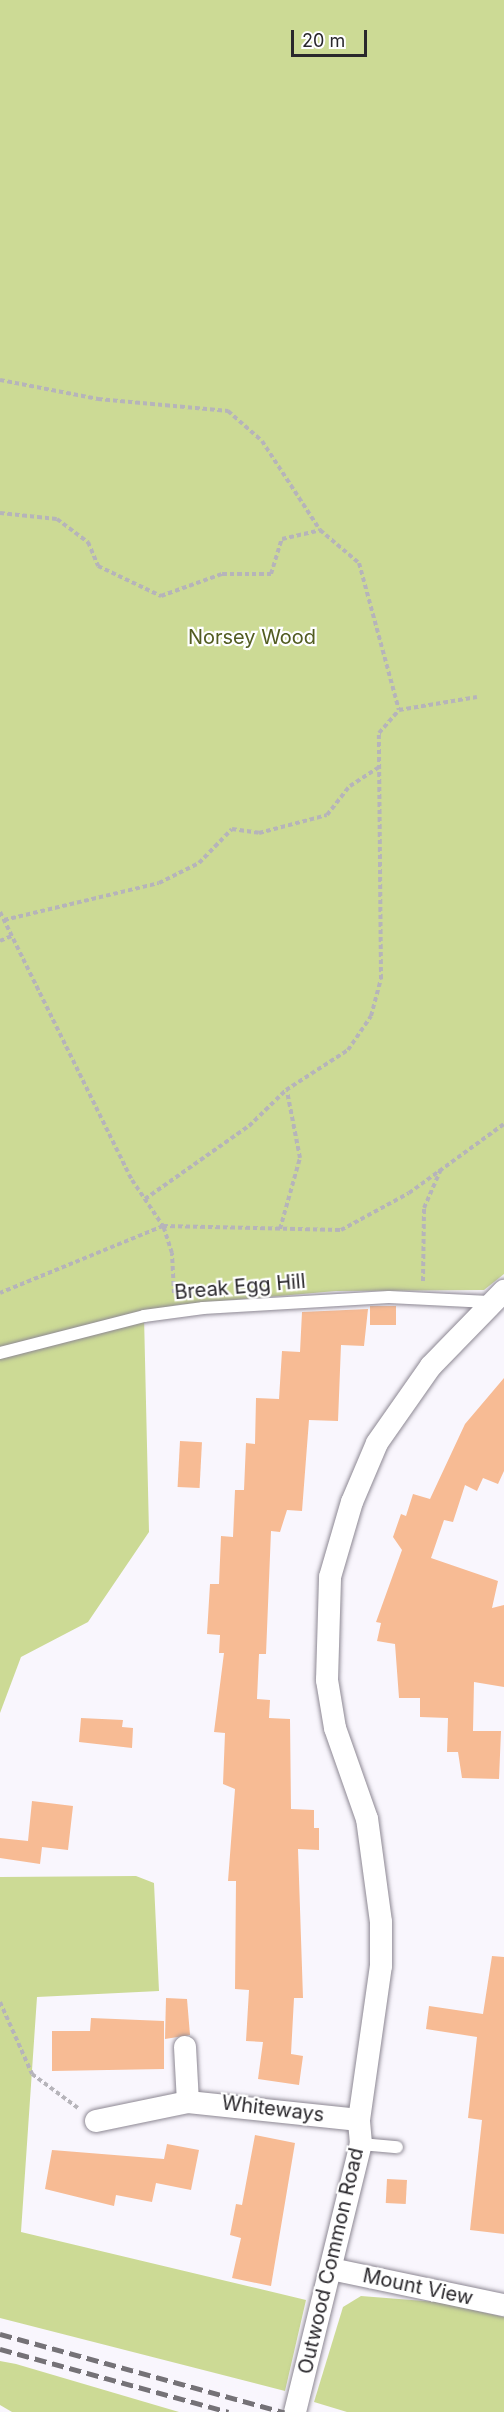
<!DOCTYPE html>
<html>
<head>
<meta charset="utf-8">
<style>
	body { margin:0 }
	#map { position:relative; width:504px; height:2412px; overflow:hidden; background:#f9f6fd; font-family:Inter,sans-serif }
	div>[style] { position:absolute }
	.green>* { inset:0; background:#ccda95 }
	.building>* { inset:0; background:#f7bb94; transform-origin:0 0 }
	.path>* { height:4px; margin-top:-2px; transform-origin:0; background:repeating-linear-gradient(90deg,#b6b4ba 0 4.5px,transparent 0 7.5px) }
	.roads { filter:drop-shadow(0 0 2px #8d8893) drop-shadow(0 0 2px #8d8893) }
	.lane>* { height:12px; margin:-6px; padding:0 6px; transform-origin:6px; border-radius:6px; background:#fff }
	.street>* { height:22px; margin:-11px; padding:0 11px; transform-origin:11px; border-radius:11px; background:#fff }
	.rail>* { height:4.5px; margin-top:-2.25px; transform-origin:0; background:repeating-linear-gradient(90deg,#757277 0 12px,transparent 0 18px) }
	span { translate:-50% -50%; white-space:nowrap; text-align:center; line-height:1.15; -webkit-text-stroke:4.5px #fff; paint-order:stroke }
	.park-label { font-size:20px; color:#525c21 }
	.street-label { font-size:20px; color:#2a282c }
	.scale { position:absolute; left:291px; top:30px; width:76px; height:27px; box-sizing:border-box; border:3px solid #2a282c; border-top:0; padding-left:8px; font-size:18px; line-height:21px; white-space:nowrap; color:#2a282c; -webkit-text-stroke:4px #fff; paint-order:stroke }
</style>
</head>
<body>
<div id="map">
	<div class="green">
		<div style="clip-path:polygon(0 0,504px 0,504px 1274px,484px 1290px,336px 1291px,177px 1305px,0 1347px)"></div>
		<div style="clip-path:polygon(144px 1316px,149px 1532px,88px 1622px,21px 1657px,0 1713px,0 1355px)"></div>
		<div style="clip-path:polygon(136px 1876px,154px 1883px,159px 1991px,37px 1997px,21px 2232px,306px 2300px,285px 2391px,0 2318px,0 1877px)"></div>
		<div style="clip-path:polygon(361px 2296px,437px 2302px,504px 2317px,504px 2412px,347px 2412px,314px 2402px,343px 2307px)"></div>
		<div style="clip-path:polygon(0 2361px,16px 2364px,179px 2412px,12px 2412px,0 2405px)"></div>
	</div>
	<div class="building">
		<div style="left:370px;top:1306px;width:26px;height:19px"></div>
		<div style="clip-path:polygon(368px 1309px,364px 1346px,341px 1345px,338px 1421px,309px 1420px,302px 1511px,287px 1510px,280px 1532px,271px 1531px,266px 1654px,259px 1654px,257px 1699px,270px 1700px,269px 1718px,290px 1719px,291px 1809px,314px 1810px,314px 1828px,319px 1828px,319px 1850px,298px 1849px,303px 1998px,294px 1998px,291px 2054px,303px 2056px,299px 2085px,258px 2079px,263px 2042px,246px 2041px,249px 1990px,235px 1989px,236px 1881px,228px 1881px,235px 1789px,223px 1784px,225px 1733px,214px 1732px,224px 1653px,219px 1653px,220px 1635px,207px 1634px,210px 1584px,219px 1584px,221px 1536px,233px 1537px,235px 1490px,244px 1490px,246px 1443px,255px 1444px,256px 1398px,279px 1399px,282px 1351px,300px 1352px,302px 1312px)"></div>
		<div style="clip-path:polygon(504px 1378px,504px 1471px,498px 1484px,483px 1478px,477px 1491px,465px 1485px,453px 1522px,444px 1520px,431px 1558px,498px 1581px,492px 1608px,504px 1605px,504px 1687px,474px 1682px,473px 1731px,501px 1731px,499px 1779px,462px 1778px,458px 1752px,447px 1752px,448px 1718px,420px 1717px,420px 1698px,399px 1698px,395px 1644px,377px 1641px,381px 1623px,376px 1622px,402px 1550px,393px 1537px,401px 1514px,406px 1516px,413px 1494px,430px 1499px,465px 1424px)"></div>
		<div style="left:180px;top:1441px;width:22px;height:46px;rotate:3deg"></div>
		<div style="clip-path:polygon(81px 1718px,123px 1720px,122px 1727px,133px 1728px,132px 1748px,79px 1742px)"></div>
		<div style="clip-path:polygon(32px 1801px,73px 1806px,68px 1850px,42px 1847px,40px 1864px,0 1858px,0 1838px,28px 1841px)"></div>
		<div style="clip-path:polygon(492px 1956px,504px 1957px,504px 2234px,470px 2230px,482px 2120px,468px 2118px,477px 2037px,426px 2029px,429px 2006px,483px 2014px)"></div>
		<div style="clip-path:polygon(166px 1998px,187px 1999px,190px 2035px,165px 2039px)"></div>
		<div style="clip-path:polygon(91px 2018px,164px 2021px,164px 2069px,52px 2071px,52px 2031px,90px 2031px)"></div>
		<div style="clip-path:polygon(255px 2135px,295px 2143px,271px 2286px,232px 2278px,241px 2238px,230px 2235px,236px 2204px,242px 2205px)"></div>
		<div style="clip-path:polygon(167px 2144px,199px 2150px,191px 2190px,156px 2183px,152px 2202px,116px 2195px,114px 2206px,45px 2189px,52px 2150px,164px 2159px)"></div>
		<div style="left:387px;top:2179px;width:20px;height:24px;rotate:3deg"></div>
	</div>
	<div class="path">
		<div style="left:0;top:380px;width:100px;rotate:11deg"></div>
		<div style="left:98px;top:399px;width:131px;rotate:5.3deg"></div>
		<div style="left:228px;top:411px;width:45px;rotate:41.4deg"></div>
		<div style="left:262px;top:441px;width:106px;rotate:56.9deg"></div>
		<div style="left:0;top:513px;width:57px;rotate:6deg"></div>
		<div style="left:57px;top:519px;width:39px;rotate:37deg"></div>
		<div style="left:88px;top:542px;width:26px;rotate:67deg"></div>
		<div style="left:98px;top:566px;width:70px;rotate:25.5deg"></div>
		<div style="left:161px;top:596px;width:65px;rotate:-19.8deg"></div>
		<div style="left:222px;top:574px;width:49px"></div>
		<div style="left:271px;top:574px;width:37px;rotate:-73deg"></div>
		<div style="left:282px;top:539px;width:39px;rotate:-13deg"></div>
		<div style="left:320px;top:530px;width:51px;rotate:40.2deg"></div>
		<div style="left:359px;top:563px;width:152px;rotate:74.8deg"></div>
		<div style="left:0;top:912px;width:299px;rotate:63.8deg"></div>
		<div style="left:132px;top:1180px;width:55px;rotate:56deg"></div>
		<div style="left:163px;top:1226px;width:176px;rotate:157.7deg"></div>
		<div style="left:4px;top:920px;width:159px;rotate:-13.4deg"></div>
		<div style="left:159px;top:883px;width:45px;rotate:-26.6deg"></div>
		<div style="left:199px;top:863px;width:47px;rotate:-45.9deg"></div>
		<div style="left:232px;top:829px;width:27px;rotate:8deg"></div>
		<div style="left:259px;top:833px;width:70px;rotate:-14.8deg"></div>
		<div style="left:327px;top:815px;width:37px;rotate:-52deg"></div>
		<div style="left:350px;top:786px;width:35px;rotate:-33deg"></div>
		<div style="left:0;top:941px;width:13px;rotate:-23deg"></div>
		<div style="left:145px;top:1199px;width:127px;rotate:-35.1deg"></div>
		<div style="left:249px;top:1126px;width:52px;rotate:-44.2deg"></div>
		<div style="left:286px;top:1090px;width:74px;rotate:-32.8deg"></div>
		<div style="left:348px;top:1050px;width:41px;rotate:-55.9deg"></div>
		<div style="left:371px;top:1016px;width:38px;rotate:-75deg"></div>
		<div style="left:381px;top:979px;width:246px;rotate:-90.5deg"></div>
		<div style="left:379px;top:733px;width:30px;rotate:-49deg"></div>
		<div style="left:399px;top:710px;width:79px;rotate:-9.5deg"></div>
		<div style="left:280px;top:1229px;width:74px;rotate:-74.3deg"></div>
		<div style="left:300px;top:1158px;width:68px;rotate:-101deg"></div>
		<div style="left:423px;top:1281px;width:73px;rotate:-89.2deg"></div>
		<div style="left:424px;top:1208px;width:43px;rotate:-66.4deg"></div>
		<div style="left:174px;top:1293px;width:40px;rotate:-92.9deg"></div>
		<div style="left:172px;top:1253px;width:28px;rotate:-108deg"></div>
		<div style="left:163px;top:1226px;width:178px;rotate:1.3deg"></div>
		<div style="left:341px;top:1230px;width:77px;rotate:-28.6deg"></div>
		<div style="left:409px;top:1193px;width:117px;rotate:-36deg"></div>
		<div style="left:0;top:2002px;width:79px;rotate:66deg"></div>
		<div style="left:32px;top:2074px;width:57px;rotate:36.5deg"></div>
	</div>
	<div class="roads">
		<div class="lane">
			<div style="left:0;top:1353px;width:149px;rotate:-14.4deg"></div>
			<div style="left:144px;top:1316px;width:60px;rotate:-7.7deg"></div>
			<div style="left:203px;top:1308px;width:186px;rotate:-3.4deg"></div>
			<div style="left:389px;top:1297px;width:100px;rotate:2.9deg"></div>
			<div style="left:361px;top:2144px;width:36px;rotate:5deg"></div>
		</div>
		<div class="street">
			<div style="left:185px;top:2047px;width:55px;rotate:86.9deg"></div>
			<div style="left:96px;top:2121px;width:94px;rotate:-11.7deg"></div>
			<div style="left:188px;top:2102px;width:172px;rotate:6deg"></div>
			<div style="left:331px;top:2269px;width:177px;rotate:11.8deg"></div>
			<div style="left:295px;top:2412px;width:276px;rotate:-76.2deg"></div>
			<div style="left:361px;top:2144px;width:24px;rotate:-95deg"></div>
			<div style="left:359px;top:2120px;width:156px;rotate:-81.9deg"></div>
			<div style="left:381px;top:1966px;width:44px;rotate:-90deg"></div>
			<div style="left:381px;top:1922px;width:104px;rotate:-97.7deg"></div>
			<div style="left:367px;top:1819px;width:96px;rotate:-109.4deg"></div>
			<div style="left:335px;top:1728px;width:49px;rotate:-99.5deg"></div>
			<div style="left:327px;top:1680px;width:103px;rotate:-88.3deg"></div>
			<div style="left:330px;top:1577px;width:78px;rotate:-73.7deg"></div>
			<div style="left:352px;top:1502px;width:64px;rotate:-67deg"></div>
			<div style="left:377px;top:1443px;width:94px;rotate:-55deg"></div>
			<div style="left:431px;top:1366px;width:105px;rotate:-45.8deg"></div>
		</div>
	</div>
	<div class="rail">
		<div style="left:0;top:2334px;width:295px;rotate:15.4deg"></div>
		<div style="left:0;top:2349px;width:237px;rotate:15.4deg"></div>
	</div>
	<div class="park-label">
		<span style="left:252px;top:637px">Norsey Wood</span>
	</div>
	<div class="street-label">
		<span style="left:240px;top:1287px;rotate:-5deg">Break Egg Hill</span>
		<span style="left:273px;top:2109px;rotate:7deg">Whiteways</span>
		<span style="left:331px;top:2261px;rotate:-77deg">Outwood Common Road</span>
		<span style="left:418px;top:2287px;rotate:12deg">Mount View</span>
	</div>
	<div class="scale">20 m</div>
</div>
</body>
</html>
